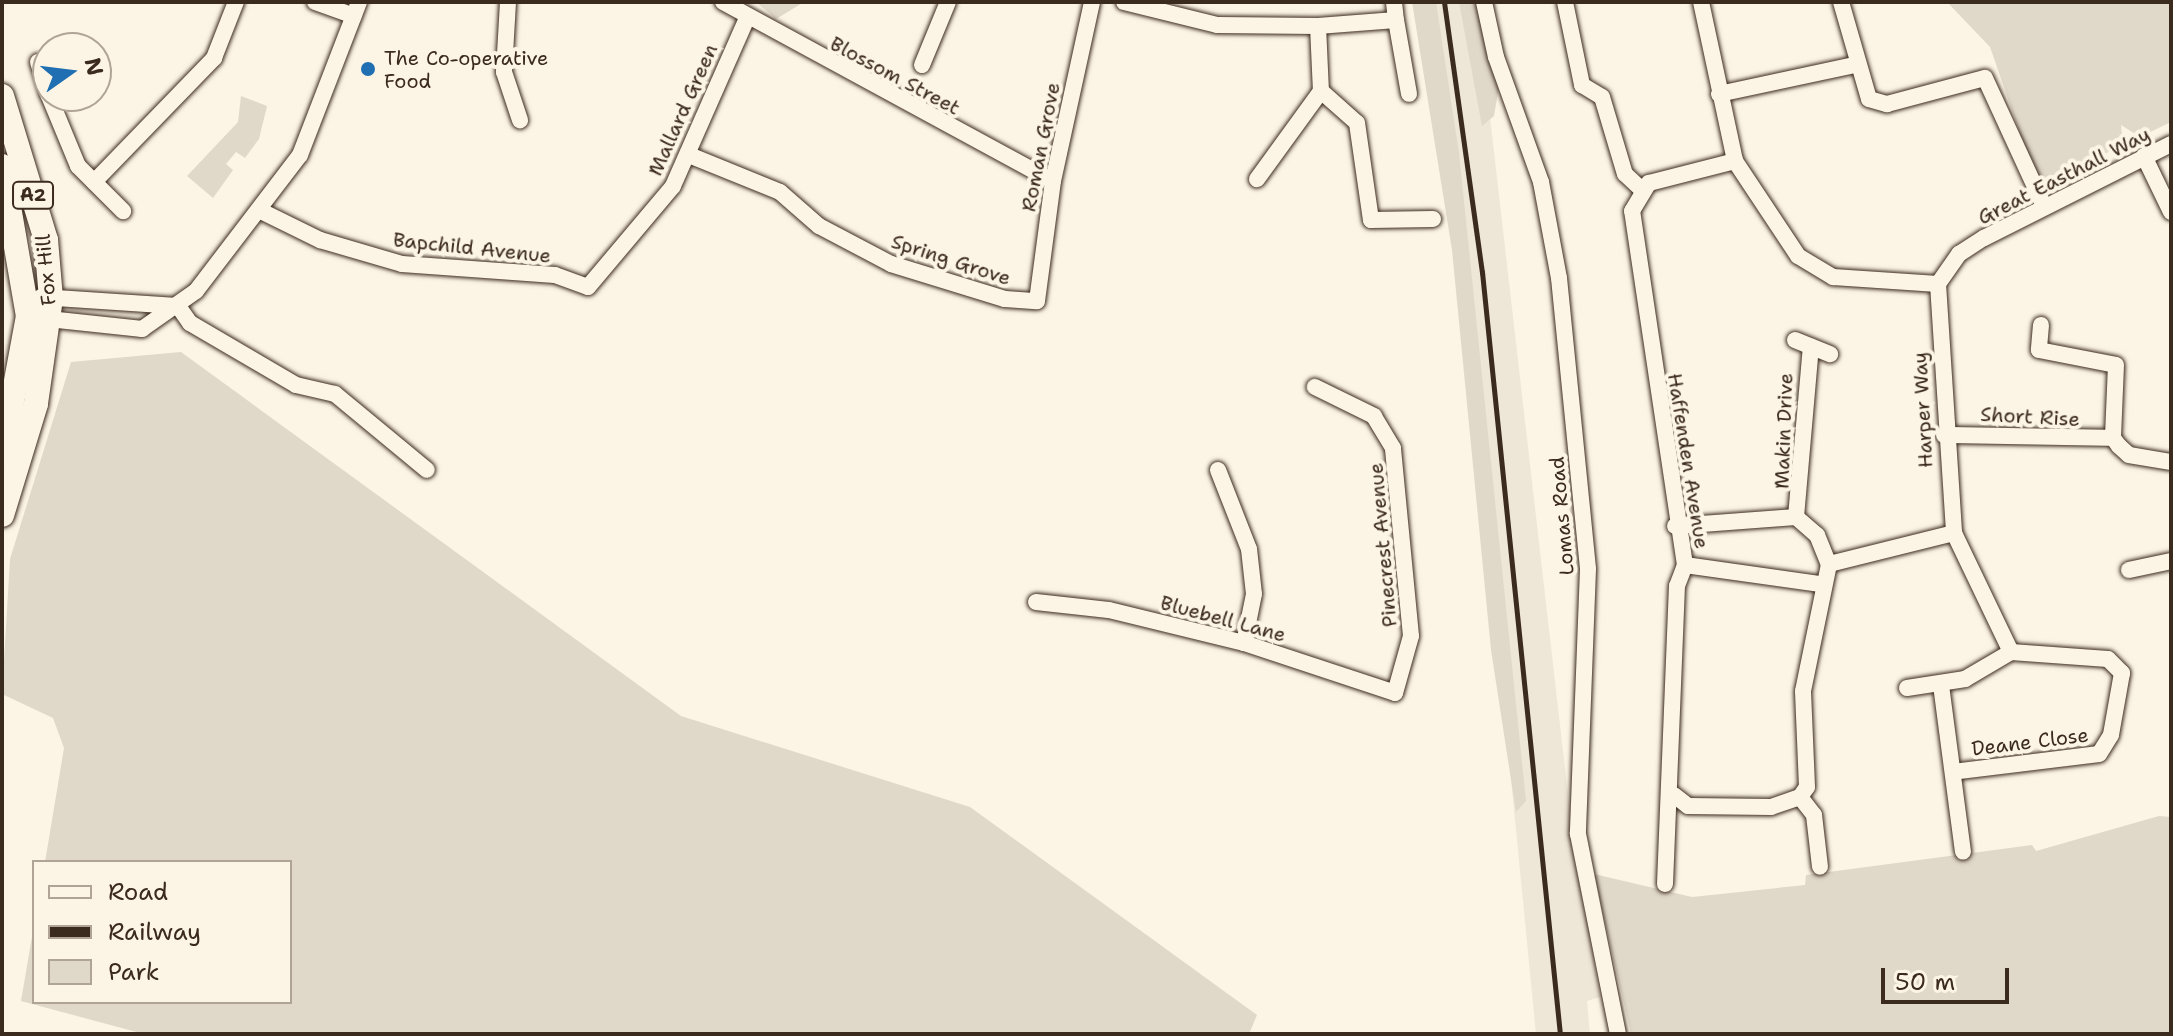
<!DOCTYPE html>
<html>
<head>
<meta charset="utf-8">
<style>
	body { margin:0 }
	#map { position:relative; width:2173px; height:1036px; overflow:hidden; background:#fcf5e5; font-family:"Shantell Sans",sans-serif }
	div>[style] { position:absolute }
	.built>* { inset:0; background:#eee6d6 }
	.green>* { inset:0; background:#e0d8c8 }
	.roads { filter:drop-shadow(0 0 2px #3b2a1e) drop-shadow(0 0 2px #3b2a1e) }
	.minor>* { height:16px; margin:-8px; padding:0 8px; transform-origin:8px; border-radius:8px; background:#fcf5e5 }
	.primary>* { height:24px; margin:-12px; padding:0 12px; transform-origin:12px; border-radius:12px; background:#fcf5e5 }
	.rail>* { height:5px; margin:-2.5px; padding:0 2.5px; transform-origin:2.5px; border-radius:2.5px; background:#3b2a1e }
	.dots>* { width:22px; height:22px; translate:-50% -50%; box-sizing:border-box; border:4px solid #fcf5e5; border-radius:50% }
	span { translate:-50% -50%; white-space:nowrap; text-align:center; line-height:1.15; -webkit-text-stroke:8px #fcf5e5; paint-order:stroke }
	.shield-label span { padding:2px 6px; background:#fcf5e5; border:2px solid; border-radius:6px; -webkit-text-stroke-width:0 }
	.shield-label { font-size:18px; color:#3b2a1e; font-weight:700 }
	.poi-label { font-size:20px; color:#3b2a1e }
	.left { translate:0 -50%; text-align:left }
	.street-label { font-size:20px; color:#3b2a1e }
	.frame { position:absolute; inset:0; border:4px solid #3b2a1e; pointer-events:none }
	.legend { position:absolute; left:32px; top:860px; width:260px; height:144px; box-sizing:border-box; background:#fcf5e5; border:2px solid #afa495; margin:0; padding:10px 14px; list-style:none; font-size:24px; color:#3b2a1e }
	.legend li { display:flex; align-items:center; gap:16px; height:40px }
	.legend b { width:40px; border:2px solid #afa495 }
	.north { position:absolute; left:32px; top:32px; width:80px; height:80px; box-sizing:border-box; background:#fcf5e5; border:2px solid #afa495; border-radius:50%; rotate:76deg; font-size:22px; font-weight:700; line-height:32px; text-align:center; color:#3b2a1e }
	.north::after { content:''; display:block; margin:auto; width:28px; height:36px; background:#1f6fb2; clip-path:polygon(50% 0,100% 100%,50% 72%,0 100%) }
	.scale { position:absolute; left:1881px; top:968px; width:128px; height:36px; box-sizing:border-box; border:4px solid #3b2a1e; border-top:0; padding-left:10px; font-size:24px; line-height:28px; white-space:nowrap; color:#3b2a1e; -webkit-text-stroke:6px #fcf5e5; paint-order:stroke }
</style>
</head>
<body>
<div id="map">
	<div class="built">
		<div style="clip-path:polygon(1422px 2px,1472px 2px,1487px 91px,1569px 803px,1600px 997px,1587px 1001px,1590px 1034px,1536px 1034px,1476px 422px)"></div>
	</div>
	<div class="green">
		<div style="clip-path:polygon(756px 2px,804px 2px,776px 19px)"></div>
		<div style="clip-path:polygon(1412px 2px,1436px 2px,1459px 153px,1526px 801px,1516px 812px,1491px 650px,1452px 250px)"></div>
		<div style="clip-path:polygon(1459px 2px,1480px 2px,1499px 86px,1494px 116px,1482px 126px)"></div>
		<div style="clip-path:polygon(1947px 2px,2171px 2px,2171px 122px,2140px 137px,2121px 125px,2123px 146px,2037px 182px,1990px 47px)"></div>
		<div style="clip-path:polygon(241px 96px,267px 106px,259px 139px,245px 158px,236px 152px,226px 164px,233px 170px,213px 198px,187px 176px,238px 122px)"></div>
		<div style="clip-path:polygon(181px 352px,681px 716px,970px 807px,1257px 1015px,1249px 1034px,144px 1034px,21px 1001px,34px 925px,34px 1002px,290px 1002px,290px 862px,45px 862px,64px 748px,53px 718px,2px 694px,10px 559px,71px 362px)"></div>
		<div style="clip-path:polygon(2159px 816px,2171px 817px,2171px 1034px,1631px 1034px,1594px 874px,1692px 897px,1805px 885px,1806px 875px,2032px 845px,2036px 851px)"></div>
	</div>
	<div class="roads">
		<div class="minor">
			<div style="left:315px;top:2px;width:41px;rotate:19.7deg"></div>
			<div style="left:508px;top:2px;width:70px;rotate:93.3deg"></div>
			<div style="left:504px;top:72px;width:51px;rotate:71.6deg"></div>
			<div style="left:723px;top:2px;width:375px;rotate:28.5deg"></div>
			<div style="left:1124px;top:2px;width:96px;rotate:13.9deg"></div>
			<div style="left:1217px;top:25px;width:101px;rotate:0.6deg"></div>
			<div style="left:1318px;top:26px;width:65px;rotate:87.4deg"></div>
			<div style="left:1321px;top:91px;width:109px;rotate:126deg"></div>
			<div style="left:1394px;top:2px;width:18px;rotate:84deg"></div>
			<div style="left:1484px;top:2px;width:56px;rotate:77.7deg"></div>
			<div style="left:1496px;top:57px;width:133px;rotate:70.2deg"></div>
			<div style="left:1541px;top:182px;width:98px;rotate:79.4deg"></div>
			<div style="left:1559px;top:278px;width:292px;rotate:84.3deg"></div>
			<div style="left:1588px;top:569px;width:265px;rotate:92.2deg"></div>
			<div style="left:1578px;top:834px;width:204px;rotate:78.7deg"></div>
			<div style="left:1565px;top:2px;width:85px;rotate:78.4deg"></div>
			<div style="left:1582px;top:85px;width:23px;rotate:31deg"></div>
			<div style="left:1602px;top:97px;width:80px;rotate:73.4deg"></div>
			<div style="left:1625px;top:174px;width:22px;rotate:43deg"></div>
			<div style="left:1701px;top:2px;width:163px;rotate:77.9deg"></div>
			<div style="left:1735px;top:161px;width:114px;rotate:56.4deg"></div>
			<div style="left:1798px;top:256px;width:41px;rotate:31deg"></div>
			<div style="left:1833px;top:277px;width:105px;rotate:3.8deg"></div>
			<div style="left:1938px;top:284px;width:37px;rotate:-55deg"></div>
			<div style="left:1959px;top:254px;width:30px;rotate:-33deg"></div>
			<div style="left:1984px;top:238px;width:209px;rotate:-26.7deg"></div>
			<div style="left:1841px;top:2px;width:101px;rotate:73.9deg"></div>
			<div style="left:1869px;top:99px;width:19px;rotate:16deg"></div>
			<div style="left:1887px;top:104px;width:101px;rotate:-14.9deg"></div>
			<div style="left:1985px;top:78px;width:139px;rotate:65.3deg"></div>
			<div style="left:1318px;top:26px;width:78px;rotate:-4.4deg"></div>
			<div style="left:1396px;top:20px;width:75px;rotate:80deg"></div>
			<div style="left:38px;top:62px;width:34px;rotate:73deg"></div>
			<div style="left:922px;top:65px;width:68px;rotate:-67.6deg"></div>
			<div style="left:1321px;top:91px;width:48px;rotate:41.6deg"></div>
			<div style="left:1357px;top:123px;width:98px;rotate:81.8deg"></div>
			<div style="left:1371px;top:220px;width:62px;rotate:-0.9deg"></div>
			<div style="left:1719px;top:94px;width:138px;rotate:-12.1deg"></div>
			<div style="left:49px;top:96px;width:76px;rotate:67.5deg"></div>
			<div style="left:78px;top:166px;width:64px;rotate:45deg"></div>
			<div style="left:689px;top:155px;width:98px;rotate:22.1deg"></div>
			<div style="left:780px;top:192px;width:52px;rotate:41.1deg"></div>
			<div style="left:819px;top:226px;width:81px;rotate:27.8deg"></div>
			<div style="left:891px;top:264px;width:119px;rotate:17.1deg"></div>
			<div style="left:1005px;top:299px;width:32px;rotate:4deg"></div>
			<div style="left:1037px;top:301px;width:121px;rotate:-82.4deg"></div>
			<div style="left:1053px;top:181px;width:183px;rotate:-77.7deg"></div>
			<div style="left:2144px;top:156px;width:62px;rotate:64.3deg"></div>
			<div style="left:94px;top:182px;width:173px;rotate:-45.9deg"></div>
			<div style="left:214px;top:58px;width:60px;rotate:-68.6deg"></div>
			<div style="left:263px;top:212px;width:64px;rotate:26.2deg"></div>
			<div style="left:320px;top:240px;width:85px;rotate:16.3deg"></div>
			<div style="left:402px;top:264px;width:153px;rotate:4.1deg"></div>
			<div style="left:555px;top:275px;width:35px;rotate:20deg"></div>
			<div style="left:588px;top:287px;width:132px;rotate:-49.9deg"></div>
			<div style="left:673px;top:186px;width:184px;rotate:-66.2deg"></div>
			<div style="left:1938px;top:284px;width:250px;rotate:86.3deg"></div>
			<div style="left:1954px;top:533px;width:132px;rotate:64.4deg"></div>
			<div style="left:41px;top:297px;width:136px;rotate:3.8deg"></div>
			<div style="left:178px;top:306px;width:21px;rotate:55deg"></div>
			<div style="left:190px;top:323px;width:123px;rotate:30.3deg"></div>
			<div style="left:296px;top:385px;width:40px;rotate:13deg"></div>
			<div style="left:335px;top:394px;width:119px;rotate:39.6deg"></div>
			<div style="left:39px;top:318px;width:104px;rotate:6.1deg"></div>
			<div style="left:142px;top:329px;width:66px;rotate:-35.1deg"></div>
			<div style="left:196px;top:291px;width:171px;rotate:-52.6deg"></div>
			<div style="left:300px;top:155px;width:164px;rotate:-68.9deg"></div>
			<div style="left:2041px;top:325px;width:25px;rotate:95deg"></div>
			<div style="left:2039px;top:350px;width:78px;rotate:11deg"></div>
			<div style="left:2116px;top:365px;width:73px;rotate:92.4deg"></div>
			<div style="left:2113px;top:438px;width:10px;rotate:53deg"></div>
			<div style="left:2119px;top:446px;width:13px;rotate:42deg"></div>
			<div style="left:2129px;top:455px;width:43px;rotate:9.5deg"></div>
			<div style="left:1795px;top:340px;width:38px;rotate:22deg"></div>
			<div style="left:1944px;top:435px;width:169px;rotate:1deg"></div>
			<div style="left:1218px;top:470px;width:85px;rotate:68.6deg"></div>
			<div style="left:1249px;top:549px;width:45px;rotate:83.7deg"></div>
			<div style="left:1254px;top:594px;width:50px;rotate:101.5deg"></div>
			<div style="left:1796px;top:517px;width:171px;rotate:-85deg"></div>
			<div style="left:1675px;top:526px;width:121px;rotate:-4.3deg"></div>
			<div style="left:1796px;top:517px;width:28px;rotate:41deg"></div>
			<div style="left:1817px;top:535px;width:31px;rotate:68deg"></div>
			<div style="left:1685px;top:565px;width:137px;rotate:8deg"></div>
			<div style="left:2129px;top:570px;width:43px;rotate:-12.1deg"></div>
			<div style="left:1036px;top:602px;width:73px;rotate:6.3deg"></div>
			<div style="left:1109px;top:610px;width:139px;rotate:13.7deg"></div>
			<div style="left:1244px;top:643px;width:159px;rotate:18.3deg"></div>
			<div style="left:1395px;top:693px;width:59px;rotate:-74.3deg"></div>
			<div style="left:1411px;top:636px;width:189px;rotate:-95.5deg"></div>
			<div style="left:1393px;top:448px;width:37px;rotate:-121deg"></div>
			<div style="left:1374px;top:416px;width:66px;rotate:-153.8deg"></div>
			<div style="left:1941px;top:685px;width:168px;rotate:82.5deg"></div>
			<div style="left:1907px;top:688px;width:59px;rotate:-8.8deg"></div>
			<div style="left:1965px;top:679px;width:53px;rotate:-30.4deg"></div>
			<div style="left:2011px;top:652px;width:97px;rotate:4.1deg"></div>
			<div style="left:2108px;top:659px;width:20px;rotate:45deg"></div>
			<div style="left:2122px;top:673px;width:63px;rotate:100.1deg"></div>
			<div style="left:2111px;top:735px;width:22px;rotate:122deg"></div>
			<div style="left:2099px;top:754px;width:147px;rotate:173deg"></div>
			<div style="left:1674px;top:795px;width:18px;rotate:38deg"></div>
			<div style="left:1688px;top:806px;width:83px;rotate:0.7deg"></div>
			<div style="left:1771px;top:807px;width:31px;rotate:-19deg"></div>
			<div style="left:1800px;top:797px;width:12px;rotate:-55deg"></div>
			<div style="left:1807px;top:787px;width:96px;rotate:-92.4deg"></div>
			<div style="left:1803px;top:691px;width:130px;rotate:-78.4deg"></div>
			<div style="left:1829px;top:564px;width:129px;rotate:-13.9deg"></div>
			<div style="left:1800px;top:797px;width:23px;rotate:52deg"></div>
			<div style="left:1814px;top:815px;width:52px;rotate:83.4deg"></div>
			<div style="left:1665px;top:884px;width:298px;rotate:-87.7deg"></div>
			<div style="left:1677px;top:586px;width:22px;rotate:-69deg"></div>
			<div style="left:1685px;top:565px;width:358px;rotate:-98.5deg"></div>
			<div style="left:1632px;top:211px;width:33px;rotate:-59deg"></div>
			<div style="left:1649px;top:183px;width:89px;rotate:-14.3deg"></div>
		</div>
		<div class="primary">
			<div style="left:2px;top:96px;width:151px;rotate:73deg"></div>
			<div style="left:46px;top:240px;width:58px;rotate:85.1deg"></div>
			<div style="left:51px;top:298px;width:107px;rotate:98.1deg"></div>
			<div style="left:36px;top:404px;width:116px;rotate:107deg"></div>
			<div style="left:2px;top:166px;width:152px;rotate:80.2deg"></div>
			<div style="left:28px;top:316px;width:142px;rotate:100.5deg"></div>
		</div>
	</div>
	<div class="rail">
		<div style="left:1444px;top:2px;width:273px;rotate:82deg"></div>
		<div style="left:1482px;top:272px;width:766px;rotate:84.16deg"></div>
	</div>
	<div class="dots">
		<div style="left:368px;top:69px;background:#1f6fb2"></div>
	</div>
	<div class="shield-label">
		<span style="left:33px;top:195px">A2</span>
	</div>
	<div class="poi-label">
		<span class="left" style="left:384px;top:70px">The Co-operative<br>Food</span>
	</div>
	<div class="street-label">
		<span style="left:895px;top:76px;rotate:28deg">Blossom Street</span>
		<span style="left:683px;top:110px;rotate:-66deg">Mallard Green</span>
		<span style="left:1041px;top:147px;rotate:-79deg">Roman Grove</span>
		<span style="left:2064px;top:176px;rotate:-27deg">Great Easthall Way</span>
		<span style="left:472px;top:248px;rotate:6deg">Bapchild Avenue</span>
		<span style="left:951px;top:260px;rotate:18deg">Spring Grove</span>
		<span style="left:46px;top:270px;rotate:-95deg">Fox Hill</span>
		<span style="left:1923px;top:410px;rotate:-93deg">Harper Way</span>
		<span style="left:2030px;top:417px;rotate:3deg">Short Rise</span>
		<span style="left:1784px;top:431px;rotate:-88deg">Makin Drive</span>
		<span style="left:1688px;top:461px;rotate:81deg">Haffenden Avenue</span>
		<span style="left:1562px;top:516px;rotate:-95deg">Lomas Road</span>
		<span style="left:1383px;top:545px;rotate:-95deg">Pinecrest Avenue</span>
		<span style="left:1223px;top:619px;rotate:15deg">Bluebell Lane</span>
		<span style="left:2030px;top:742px;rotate:-7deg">Deane Close</span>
	</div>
	<div class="frame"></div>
	<ul class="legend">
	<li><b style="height:10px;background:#fcf5e5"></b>Road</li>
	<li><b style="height:10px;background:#3b2a1e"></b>Railway</li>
	<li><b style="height:22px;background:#e0d8c8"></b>Park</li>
	</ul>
	<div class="north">N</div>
	<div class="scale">50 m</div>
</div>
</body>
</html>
